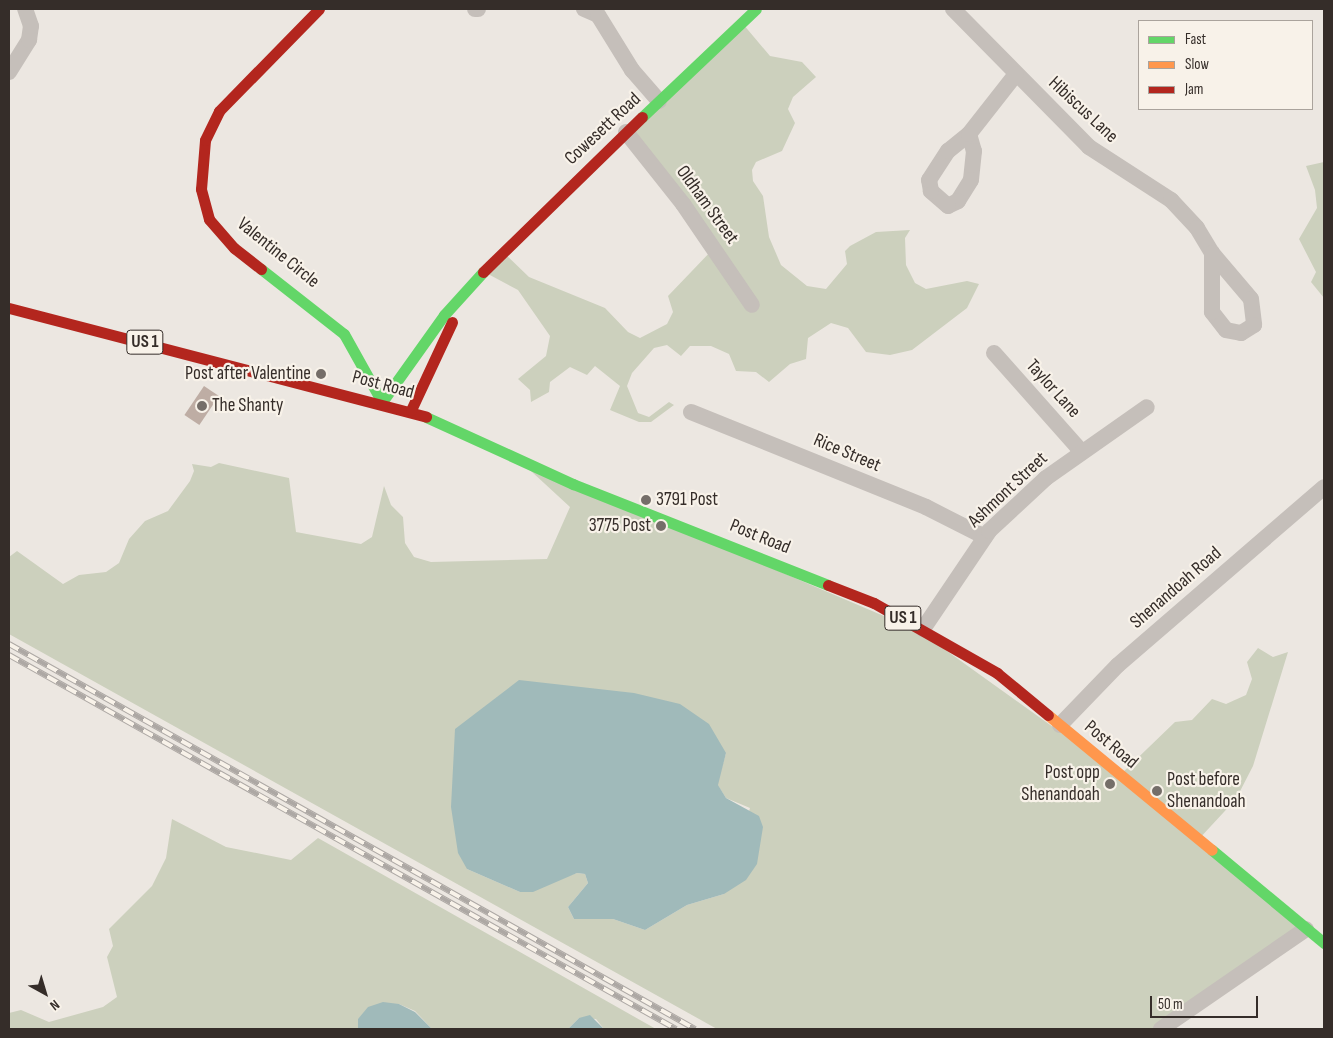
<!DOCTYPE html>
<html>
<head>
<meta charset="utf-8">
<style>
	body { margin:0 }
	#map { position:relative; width:1333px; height:1038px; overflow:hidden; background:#ece7e1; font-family:"Sofia Sans Condensed",sans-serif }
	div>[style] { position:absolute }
	.green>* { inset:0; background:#ccd0bd }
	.water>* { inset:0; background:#a0baba }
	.building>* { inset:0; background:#beada4; transform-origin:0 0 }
	.street>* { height:16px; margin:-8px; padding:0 8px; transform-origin:8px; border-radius:8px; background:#c5bfba }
	.fast>* { height:11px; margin:-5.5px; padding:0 5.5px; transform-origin:5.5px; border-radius:5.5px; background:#63d668 }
	.slow>* { height:11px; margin:-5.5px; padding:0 5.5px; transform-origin:5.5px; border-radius:5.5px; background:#ff974d }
	.jam>* { height:11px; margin:-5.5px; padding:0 5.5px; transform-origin:5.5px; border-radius:5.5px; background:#b3261e }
	.rail>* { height:5.5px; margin-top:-2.75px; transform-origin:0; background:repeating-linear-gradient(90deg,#f8f2e9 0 11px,#ada8a4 0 22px); box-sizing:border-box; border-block:1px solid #ada8a4 }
	.dots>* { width:14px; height:14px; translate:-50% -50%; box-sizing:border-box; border:2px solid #f8f2e9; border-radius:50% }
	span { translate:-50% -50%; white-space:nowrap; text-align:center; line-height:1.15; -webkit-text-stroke:4.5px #f8f2e9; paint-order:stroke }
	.shield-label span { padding:1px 4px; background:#f8f2e9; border:1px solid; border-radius:4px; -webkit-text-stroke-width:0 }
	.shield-label { font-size:18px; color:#352d29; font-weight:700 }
	.street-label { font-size:19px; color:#352d29 }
	.poi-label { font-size:19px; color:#352d29 }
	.right { translate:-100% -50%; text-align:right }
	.left { translate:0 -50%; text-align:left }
	.frame { position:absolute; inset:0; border:10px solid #352d29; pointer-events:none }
	.legend { position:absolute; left:1138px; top:20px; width:175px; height:90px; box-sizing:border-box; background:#f8f2e9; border:1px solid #aaa39c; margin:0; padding:6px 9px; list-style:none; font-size:15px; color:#352d29 }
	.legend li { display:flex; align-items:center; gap:10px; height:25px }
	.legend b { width:25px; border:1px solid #aaa39c }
	.north { position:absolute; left:20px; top:968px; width:50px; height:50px; -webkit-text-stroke:4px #f8f2e9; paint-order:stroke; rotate:141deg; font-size:14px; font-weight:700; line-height:20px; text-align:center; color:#352d29 }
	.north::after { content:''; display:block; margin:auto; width:18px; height:22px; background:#352d29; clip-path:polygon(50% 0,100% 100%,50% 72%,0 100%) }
	.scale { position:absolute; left:1150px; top:996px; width:108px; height:22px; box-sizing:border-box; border:2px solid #352d29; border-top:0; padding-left:6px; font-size:15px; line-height:18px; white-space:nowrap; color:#352d29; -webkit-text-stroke:4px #f8f2e9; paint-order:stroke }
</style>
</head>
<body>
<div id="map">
	<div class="green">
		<div style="clip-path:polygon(743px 24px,770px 56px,802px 62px,816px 77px,793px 97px,788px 109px,795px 123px,782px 151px,756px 162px,752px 170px,753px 181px,763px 196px,769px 237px,781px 265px,807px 286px,826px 289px,847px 264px,845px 251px,850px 246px,876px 232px,910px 230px,905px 238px,906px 265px,915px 283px,926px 289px,967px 281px,979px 284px,967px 308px,912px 350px,890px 355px,866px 352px,848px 328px,831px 323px,808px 338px,806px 359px,790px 364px,769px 382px,756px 372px,736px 371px,729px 354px,711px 346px,690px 346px,681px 356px,667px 345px,654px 348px,632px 373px,627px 386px,638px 413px,649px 417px,669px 402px,674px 405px,651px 422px,639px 422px,610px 410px,620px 386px,595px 366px,587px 375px,570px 367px,550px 382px,549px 392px,531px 402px,530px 390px,518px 379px,546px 356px,550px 336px,518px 290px,488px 274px,503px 252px,529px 277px,605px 308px,628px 332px,640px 338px,667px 324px,673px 312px,668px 296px,714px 248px,630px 134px)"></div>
		<div style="clip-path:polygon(1324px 162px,1324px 298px,1311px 282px,1316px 272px,1299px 239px,1317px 208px,1315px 190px,1306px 166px)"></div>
		<div style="clip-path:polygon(evenodd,519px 460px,919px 631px,1120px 775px,1175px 722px,1192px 720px,1212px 699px,1226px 704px,1246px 695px,1252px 679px,1247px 662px,1258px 648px,1273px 657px,1288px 652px,1253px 766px,1236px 799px,1198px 840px,1305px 931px,1162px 1029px,717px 1029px,9px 634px,9px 557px,17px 551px,63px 584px,79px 575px,106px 572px,119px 563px,129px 539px,145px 521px,168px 511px,190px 481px,194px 471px,192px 464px,211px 467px,219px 463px,289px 478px,296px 532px,361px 544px,372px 537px,384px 486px,391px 505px,403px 517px,405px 543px,414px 557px,431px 562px,547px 559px,570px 507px,519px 460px,726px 753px,717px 784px,726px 798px,750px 808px,724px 894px,687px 905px,645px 930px,613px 919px,574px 919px,568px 907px,588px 883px,585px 874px,577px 873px,520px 892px,467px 869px,726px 753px)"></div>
		<div style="clip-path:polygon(172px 819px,226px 847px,291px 860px,318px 838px,656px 1029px,604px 1029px,596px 1019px,579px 1018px,568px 1029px,432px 1029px,415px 1011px,399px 1004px,358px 1019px,358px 1029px,9px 1029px,9px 1013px,21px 1010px,49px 1022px,103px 1007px,117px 997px,107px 957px,113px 946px,109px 929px,152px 886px,166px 858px)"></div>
	</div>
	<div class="water">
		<div style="clip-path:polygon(519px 680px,634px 693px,680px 704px,709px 724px,726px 753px,718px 785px,726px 798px,759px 816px,763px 827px,757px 864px,746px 880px,724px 894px,687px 905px,645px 930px,613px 919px,574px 919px,568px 907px,588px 883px,585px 874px,577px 873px,533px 892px,520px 892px,467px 869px,458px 853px,451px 807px,455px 729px)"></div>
		<div style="clip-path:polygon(383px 1002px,399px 1004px,415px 1012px,432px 1029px,358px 1029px,358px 1019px,368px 1007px)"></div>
		<div style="clip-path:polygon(590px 1015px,604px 1029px,529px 1029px,568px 1029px,579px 1018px)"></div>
	</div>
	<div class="building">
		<div style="left:204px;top:386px;width:18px;height:35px;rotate:34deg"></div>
	</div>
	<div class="street">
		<div style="left:475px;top:9px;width:3px"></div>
		<div style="left:584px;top:9px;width:15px;rotate:23deg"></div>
		<div style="left:598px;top:15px;width:65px;rotate:58.3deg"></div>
		<div style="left:632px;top:70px;width:41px;rotate:48.9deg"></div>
		<div style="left:953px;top:9px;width:194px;rotate:45.4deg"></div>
		<div style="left:1089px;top:147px;width:98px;rotate:32.9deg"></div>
		<div style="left:1171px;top:200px;width:38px;rotate:47deg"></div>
		<div style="left:1197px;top:228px;width:29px;rotate:59deg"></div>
		<div style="left:9px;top:72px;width:38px;rotate:-58deg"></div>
		<div style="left:29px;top:40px;width:14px;rotate:-82deg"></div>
		<div style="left:31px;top:26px;width:18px;rotate:-109deg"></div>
		<div style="left:626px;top:132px;width:92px;rotate:51.6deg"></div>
		<div style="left:683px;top:204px;width:122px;rotate:55.7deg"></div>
		<div style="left:969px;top:134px;width:18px;rotate:74deg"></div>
		<div style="left:974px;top:151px;width:29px;rotate:96deg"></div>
		<div style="left:971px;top:180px;width:25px;rotate:122deg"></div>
		<div style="left:958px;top:201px;width:11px;rotate:153deg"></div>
		<div style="left:948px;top:206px;width:23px;rotate:-139deg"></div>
		<div style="left:931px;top:191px;width:11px;rotate:-100deg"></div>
		<div style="left:929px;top:180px;width:35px;rotate:-57deg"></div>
		<div style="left:948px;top:151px;width:27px;rotate:-39deg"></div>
		<div style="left:969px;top:134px;width:76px;rotate:-51.9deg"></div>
		<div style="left:1212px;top:253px;width:60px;rotate:49.7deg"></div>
		<div style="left:1251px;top:299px;width:26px;rotate:83deg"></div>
		<div style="left:1254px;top:325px;width:15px;rotate:148deg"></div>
		<div style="left:1241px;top:333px;width:15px;rotate:-169deg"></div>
		<div style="left:1226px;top:330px;width:23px;rotate:-128deg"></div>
		<div style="left:1212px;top:312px;width:59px;rotate:-90deg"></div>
		<div style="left:994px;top:353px;width:132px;rotate:48.4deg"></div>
		<div style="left:691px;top:412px;width:253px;rotate:22deg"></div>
		<div style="left:926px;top:507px;width:66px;rotate:27deg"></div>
		<div style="left:923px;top:629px;width:118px;rotate:-56deg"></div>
		<div style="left:989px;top:531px;width:78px;rotate:-42.9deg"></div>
		<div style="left:1046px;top:478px;width:123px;rotate:-35.1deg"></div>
		<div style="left:1060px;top:725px;width:83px;rotate:-46deg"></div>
		<div style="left:1118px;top:665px;width:272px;rotate:-40.8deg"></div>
		<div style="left:1161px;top:1029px;width:176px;rotate:-34.6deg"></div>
	</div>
	<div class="fast">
		<div style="left:642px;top:117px;width:157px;rotate:-43.5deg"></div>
		<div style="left:261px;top:269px;width:105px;rotate:38.1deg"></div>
		<div style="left:344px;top:334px;width:78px;rotate:60.8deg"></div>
		<div style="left:382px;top:402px;width:107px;rotate:-54.5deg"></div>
		<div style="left:444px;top:315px;width:58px;rotate:-47.8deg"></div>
		<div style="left:426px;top:417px;width:162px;rotate:24.5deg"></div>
		<div style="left:573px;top:484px;width:274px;rotate:21.6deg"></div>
		<div style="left:1212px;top:850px;width:146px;rotate:39.7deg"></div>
	</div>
	<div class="slow">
		<div style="left:1048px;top:715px;width:212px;rotate:39.5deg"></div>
	</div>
	<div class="jam">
		<div style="left:261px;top:269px;width:34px;rotate:-142deg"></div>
		<div style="left:234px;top:248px;width:38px;rotate:-131deg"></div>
		<div style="left:209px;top:219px;width:31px;rotate:-105deg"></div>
		<div style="left:201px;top:189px;width:49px;rotate:-85.3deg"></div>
		<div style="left:205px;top:140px;width:32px;rotate:-64deg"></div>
		<div style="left:219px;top:111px;width:143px;rotate:-45.6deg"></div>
		<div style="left:483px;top:272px;width:222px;rotate:-44.3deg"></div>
		<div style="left:9px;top:308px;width:431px;rotate:14.6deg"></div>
		<div style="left:411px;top:410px;width:97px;rotate:-65deg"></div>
		<div style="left:828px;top:585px;width:49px;rotate:21.4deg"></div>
		<div style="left:874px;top:603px;width:142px;rotate:29.6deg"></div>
		<div style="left:997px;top:673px;width:66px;rotate:39.5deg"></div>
	</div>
	<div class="rail">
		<div style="left:9px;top:644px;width:787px;rotate:29.3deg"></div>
		<div style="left:9px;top:655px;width:765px;rotate:29.28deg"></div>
	</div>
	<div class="dots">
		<div style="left:321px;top:374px;background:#756e69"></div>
		<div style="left:202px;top:406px;background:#756e69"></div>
		<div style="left:646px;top:500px;background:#756e69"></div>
		<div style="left:661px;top:526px;background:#756e69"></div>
		<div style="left:1110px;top:784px;background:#756e69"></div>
		<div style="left:1157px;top:791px;background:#756e69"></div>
	</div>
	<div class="shield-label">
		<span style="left:145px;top:342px">US 1</span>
		<span style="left:903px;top:618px">US 1</span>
	</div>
	<div class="street-label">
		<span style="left:1083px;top:110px;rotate:43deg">Hibiscus Lane</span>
		<span style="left:603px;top:129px;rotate:-43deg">Cowesett Road</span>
		<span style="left:707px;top:205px;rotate:54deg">Oldham Street</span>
		<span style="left:278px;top:253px;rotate:39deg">Valentine Circle</span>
		<span style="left:383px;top:385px;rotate:15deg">Post Road</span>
		<span style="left:1053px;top:389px;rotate:48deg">Taylor Lane</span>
		<span style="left:847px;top:453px;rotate:23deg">Rice Street</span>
		<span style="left:1008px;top:490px;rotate:-43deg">Ashmont Street</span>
		<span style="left:760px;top:537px;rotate:22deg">Post Road</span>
		<span style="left:1176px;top:588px;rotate:-41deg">Shenandoah Road</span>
		<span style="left:1111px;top:745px;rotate:40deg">Post Road</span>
	</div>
	<div class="poi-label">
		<span class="right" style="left:311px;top:374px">Post after Valentine</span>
		<span class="left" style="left:212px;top:406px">The Shanty</span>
		<span class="left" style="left:656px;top:500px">3791 Post</span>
		<span class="right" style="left:651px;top:526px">3775 Post</span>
		<span class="right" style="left:1100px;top:784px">Post opp<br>Shenandoah</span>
		<span class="left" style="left:1167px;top:791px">Post before<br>Shenandoah</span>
	</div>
	<div class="frame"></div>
	<ul class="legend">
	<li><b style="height:6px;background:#63d668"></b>Fast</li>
	<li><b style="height:6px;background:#ff974d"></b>Slow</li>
	<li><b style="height:6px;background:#b3261e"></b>Jam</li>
	</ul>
	<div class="north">N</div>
	<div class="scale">50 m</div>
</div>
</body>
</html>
